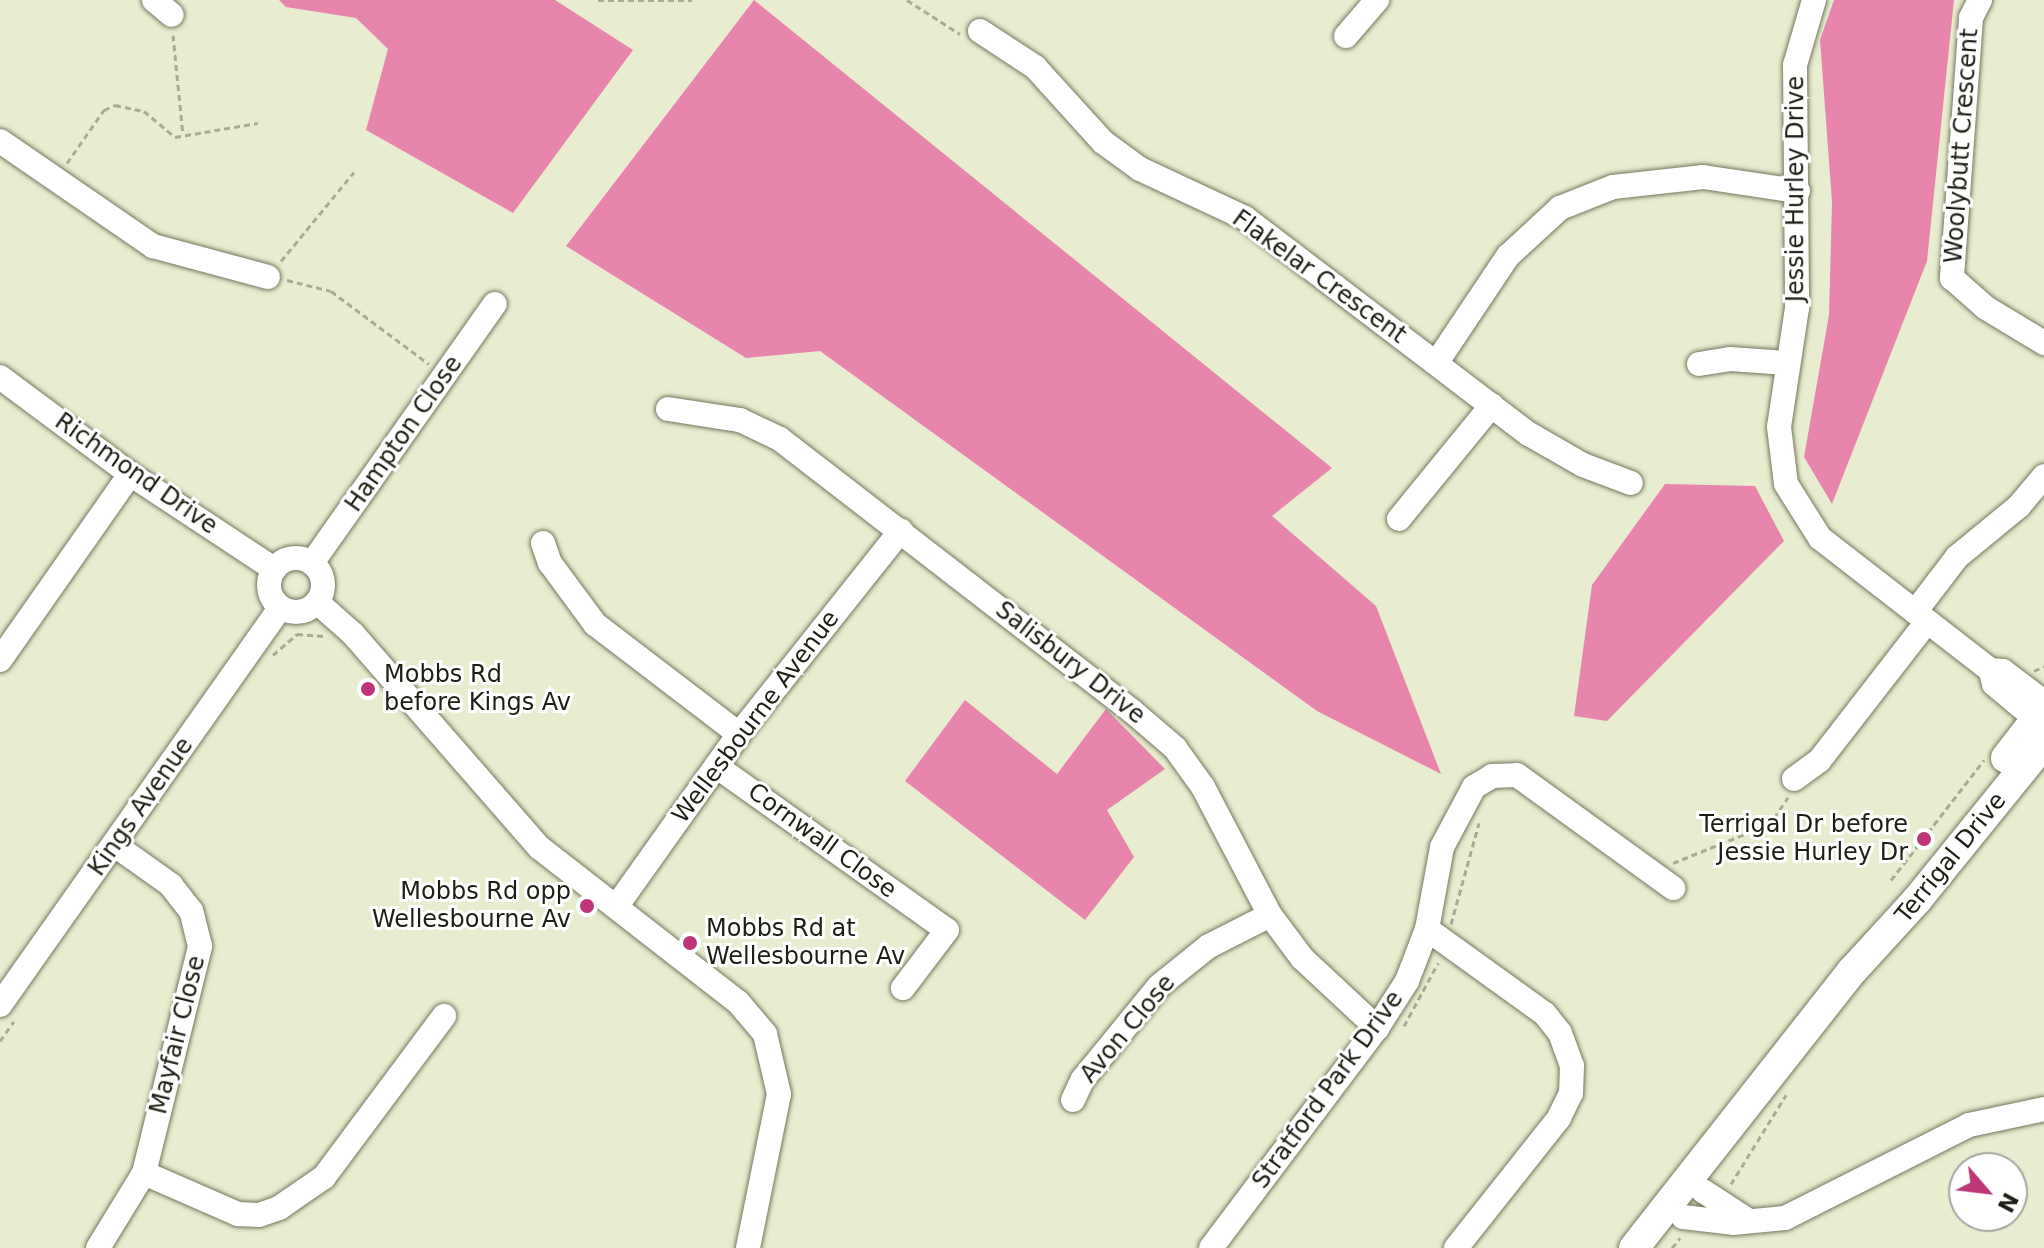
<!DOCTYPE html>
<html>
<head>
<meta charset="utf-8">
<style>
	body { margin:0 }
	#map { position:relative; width:2044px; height:1248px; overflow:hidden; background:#e8edcf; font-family:"DejaVu Sans",sans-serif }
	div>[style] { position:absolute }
	.forest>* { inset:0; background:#e885ad }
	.path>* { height:3px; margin-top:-1.5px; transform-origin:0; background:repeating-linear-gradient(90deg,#a7ab93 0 6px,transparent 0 10px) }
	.roads { filter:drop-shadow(0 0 2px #73775d) drop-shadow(0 0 2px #73775d) }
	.minor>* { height:24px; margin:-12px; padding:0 12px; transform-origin:12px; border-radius:12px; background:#fff }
	.minor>.ring { margin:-12px; padding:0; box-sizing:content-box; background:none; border:24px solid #fff; border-radius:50% }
	.major>* { height:30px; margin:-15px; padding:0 15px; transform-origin:15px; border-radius:15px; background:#fff }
	.dots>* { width:22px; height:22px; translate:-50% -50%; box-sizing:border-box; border:4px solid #fff; border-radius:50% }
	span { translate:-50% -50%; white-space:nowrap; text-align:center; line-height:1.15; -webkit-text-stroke:6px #fff; paint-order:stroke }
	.street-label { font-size:24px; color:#1d1f14 }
	.poi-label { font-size:24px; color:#1d1f14 }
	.left { translate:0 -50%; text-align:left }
	.right { translate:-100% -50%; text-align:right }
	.north { position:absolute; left:1948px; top:1152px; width:80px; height:80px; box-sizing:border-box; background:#fff; border:2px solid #a5a5a1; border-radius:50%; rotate:118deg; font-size:22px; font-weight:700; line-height:32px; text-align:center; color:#1d1f14 }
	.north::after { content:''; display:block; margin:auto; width:28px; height:36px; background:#bd3677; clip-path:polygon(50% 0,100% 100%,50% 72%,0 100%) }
</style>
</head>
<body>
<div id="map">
	<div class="forest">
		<div style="clip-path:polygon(279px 0,555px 0,633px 50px,513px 213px,366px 130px,388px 49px,356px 18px,286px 7px)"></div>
		<div style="clip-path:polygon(754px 0,1332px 468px,1272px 516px,1376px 606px,1441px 774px,1317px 711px,820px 351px,746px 358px,566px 246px)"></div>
		<div style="clip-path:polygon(1834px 0,1954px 0,1927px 261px,1832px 504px,1804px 457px,1829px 315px,1832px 202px,1820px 40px)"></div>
		<div style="clip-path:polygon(1665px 484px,1755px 486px,1784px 541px,1607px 721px,1574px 716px,1592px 585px)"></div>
		<div style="clip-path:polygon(965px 700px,1057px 774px,1106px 709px,1165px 769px,1107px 810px,1134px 857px,1085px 920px,905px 781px)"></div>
	</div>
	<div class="path">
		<div style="left:598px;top:0;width:94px"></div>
		<div style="left:907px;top:0;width:63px;rotate:32.7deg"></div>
		<div style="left:173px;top:35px;width:100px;rotate:84.3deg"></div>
		<div style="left:67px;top:163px;width:65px;rotate:-55.1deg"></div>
		<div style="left:104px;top:110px;width:12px;rotate:-24deg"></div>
		<div style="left:115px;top:105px;width:30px;rotate:12deg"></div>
		<div style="left:144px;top:111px;width:40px;rotate:40deg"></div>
		<div style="left:175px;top:137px;width:84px;rotate:-9.6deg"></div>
		<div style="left:281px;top:261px;width:115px;rotate:-50.6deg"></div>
		<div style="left:287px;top:280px;width:45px;rotate:14deg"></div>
		<div style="left:331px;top:291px;width:122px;rotate:36.7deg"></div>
		<div style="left:273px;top:655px;width:32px;rotate:-41deg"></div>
		<div style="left:297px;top:634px;width:27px;rotate:4deg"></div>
		<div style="left:2034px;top:671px;width:11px;rotate:-27deg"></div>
		<div style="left:1673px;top:863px;width:85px;rotate:-22.1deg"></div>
		<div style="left:1752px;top:831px;width:26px;rotate:-31deg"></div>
		<div style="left:1774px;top:818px;width:25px;rotate:-56deg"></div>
		<div style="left:1891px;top:880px;width:152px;rotate:-52.2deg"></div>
		<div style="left:1451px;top:924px;width:105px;rotate:-74.5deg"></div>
		<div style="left:1404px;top:1026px;width:72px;rotate:-61.6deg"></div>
		<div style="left:0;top:1041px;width:24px;rotate:-55deg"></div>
		<div style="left:1731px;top:1184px;width:105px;rotate:-58.3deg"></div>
		<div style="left:1672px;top:1248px;width:13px;rotate:-51deg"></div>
	</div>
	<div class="roads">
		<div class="minor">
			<div style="left:154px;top:0;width:23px;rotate:40deg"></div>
			<div style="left:1814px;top:0;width:68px;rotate:106.3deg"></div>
			<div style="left:1795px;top:65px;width:243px;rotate:89.5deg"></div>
			<div style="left:1797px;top:308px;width:120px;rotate:98.6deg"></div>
			<div style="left:1779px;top:427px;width:57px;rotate:83deg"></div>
			<div style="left:1786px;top:484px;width:64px;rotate:57.8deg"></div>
			<div style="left:1820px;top:538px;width:215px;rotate:37.8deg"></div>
			<div style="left:1990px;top:670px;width:13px;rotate:4deg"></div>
			<div style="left:2003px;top:671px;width:51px;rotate:37.1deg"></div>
			<div style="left:1980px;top:0;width:20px;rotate:117deg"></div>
			<div style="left:1971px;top:18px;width:261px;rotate:94.2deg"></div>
			<div style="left:1952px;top:278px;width:45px;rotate:41.4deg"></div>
			<div style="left:1986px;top:308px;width:68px;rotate:31.1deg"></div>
			<div style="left:980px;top:31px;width:66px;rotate:33.2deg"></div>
			<div style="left:1035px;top:67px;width:101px;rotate:47.8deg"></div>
			<div style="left:1103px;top:142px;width:46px;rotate:36.1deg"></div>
			<div style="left:1140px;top:169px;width:116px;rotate:25deg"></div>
			<div style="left:1245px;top:218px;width:357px;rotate:37.3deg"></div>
			<div style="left:1529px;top:434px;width:62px;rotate:29.9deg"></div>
			<div style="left:1583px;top:465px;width:51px;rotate:20.6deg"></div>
			<div style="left:1346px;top:36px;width:48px;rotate:-49.3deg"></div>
			<div style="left:0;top:141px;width:186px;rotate:34.5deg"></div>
			<div style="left:153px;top:246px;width:119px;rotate:15.1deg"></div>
			<div style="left:1437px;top:362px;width:128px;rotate:-56.2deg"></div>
			<div style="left:1508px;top:256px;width:71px;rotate:-42.7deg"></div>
			<div style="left:1560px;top:208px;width:57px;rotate:-21.6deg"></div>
			<div style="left:1613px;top:187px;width:91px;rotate:-6.3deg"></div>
			<div style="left:1703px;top:177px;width:96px;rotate:8.4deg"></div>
			<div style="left:1699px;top:364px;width:31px;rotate:-9deg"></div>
			<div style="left:1730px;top:359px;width:57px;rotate:4deg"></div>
			<div style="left:0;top:377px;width:162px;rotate:36.7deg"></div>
			<div style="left:130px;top:474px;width:173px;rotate:33.4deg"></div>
			<div style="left:668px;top:409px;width:73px;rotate:8.7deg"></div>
			<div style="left:740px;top:420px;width:44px;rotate:25.4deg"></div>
			<div style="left:780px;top:439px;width:445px;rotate:37.7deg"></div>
			<div style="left:1132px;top:711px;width:57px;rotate:40.7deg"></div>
			<div style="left:1175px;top:748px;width:48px;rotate:54.3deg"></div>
			<div style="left:1203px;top:787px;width:144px;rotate:62.4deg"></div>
			<div style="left:1270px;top:915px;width:54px;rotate:53.3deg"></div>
			<div style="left:1302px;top:958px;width:103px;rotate:43deg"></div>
			<div style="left:1399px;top:519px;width:147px;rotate:-50.8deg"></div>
			<div style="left:543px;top:543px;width:21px;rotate:71deg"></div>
			<div style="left:550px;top:563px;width:76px;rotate:53.6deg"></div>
			<div style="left:595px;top:624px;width:181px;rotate:37.4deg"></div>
			<div class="ring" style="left:269px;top:558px;width:30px;height:30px"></div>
			<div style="left:312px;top:563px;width:317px;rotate:-54.8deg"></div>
			<div style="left:317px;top:602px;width:48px;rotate:41.6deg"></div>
			<div style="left:353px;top:634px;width:284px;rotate:48.9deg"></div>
			<div style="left:540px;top:848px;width:251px;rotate:37.9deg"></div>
			<div style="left:738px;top:1002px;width:42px;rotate:49.8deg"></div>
			<div style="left:765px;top:1034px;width:62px;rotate:76.9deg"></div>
			<div style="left:779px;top:1094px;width:157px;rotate:101.4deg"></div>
			<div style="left:1915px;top:612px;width:69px;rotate:-52.6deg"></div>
			<div style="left:1957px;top:557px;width:80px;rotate:-39.4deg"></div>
			<div style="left:2019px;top:506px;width:39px;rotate:-50deg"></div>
			<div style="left:0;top:660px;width:227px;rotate:-55deg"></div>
			<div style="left:1991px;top:672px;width:12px;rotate:76deg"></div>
			<div style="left:1994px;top:684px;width:55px;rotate:39.8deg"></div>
			<div style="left:716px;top:766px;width:283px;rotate:35.4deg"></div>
			<div style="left:947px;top:930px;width:73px;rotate:127.2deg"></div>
			<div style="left:1794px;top:779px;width:31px;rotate:-36deg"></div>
			<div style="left:1819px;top:761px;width:176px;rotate:-52.2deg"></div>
			<div style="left:616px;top:907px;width:212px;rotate:-54.6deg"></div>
			<div style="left:739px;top:734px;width:260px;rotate:-51.5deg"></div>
			<div style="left:1427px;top:929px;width:145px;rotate:35.8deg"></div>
			<div style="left:1545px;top:1014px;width:24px;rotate:52deg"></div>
			<div style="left:1560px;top:1033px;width:35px;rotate:70deg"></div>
			<div style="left:1572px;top:1066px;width:27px;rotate:92deg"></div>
			<div style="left:1571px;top:1093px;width:28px;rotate:116deg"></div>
			<div style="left:1559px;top:1118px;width:166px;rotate:128.4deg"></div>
			<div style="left:0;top:1005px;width:486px;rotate:-54.8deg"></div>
			<div style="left:1073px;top:1100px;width:23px;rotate:-65deg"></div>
			<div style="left:1083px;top:1079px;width:120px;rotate:-50.7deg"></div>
			<div style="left:1159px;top:986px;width:64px;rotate:-38.7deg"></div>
			<div style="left:1209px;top:946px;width:68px;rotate:-26.9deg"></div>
			<div style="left:144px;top:1173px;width:103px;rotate:23.6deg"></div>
			<div style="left:238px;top:1214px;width:21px;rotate:3deg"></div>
			<div style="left:259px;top:1215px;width:21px;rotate:-19deg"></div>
			<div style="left:279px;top:1208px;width:55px;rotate:-34.6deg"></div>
			<div style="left:324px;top:1177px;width:201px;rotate:-53.3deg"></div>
			<div style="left:1703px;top:1191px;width:55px;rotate:33.1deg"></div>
			<div style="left:1683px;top:1217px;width:50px;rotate:6.8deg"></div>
			<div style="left:1733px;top:1223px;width:52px;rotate:-5.5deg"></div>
			<div style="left:1785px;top:1218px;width:206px;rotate:-26.8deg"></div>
			<div style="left:1969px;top:1125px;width:77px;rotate:-12deg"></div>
			<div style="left:98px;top:1248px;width:88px;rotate:-58.5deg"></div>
			<div style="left:144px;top:1173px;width:234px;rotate:-76.1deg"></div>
			<div style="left:200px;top:946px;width:36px;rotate:-104deg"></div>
			<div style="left:191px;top:911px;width:33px;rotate:-128deg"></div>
			<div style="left:171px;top:885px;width:69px;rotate:-144.5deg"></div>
			<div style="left:1211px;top:1248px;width:276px;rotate:-53deg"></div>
			<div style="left:1377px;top:1028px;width:56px;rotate:-57.4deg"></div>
			<div style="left:1407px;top:981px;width:56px;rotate:-69deg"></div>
			<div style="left:1427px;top:929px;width:83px;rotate:-79.6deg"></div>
			<div style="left:1442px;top:847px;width:68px;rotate:-61.9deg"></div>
			<div style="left:1474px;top:787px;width:21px;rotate:-31deg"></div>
			<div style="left:1492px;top:776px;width:25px;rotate:-2deg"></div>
			<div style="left:1517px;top:775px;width:193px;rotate:35.9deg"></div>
		</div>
		<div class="major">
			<div style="left:2006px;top:758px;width:62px;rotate:-52.2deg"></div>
			<div style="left:1634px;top:1248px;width:354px;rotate:-51.8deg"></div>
			<div style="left:1853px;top:970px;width:95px;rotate:-47.6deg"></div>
			<div style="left:1917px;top:900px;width:202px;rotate:-51deg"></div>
		</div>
	</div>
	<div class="dots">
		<div style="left:368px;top:689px;background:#bd3677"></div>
		<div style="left:1924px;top:839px;background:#bd3677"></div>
		<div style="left:587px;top:906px;background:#bd3677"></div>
		<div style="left:690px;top:943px;background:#bd3677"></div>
	</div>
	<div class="street-label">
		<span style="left:1962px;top:146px;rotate:-86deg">Woolybutt Crescent</span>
		<span style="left:1796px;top:189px;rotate:-90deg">Jessie Hurley Drive</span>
		<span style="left:1319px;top:277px;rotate:36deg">Flakelar Crescent</span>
		<span style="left:404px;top:434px;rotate:-55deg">Hampton Close</span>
		<span style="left:136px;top:474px;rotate:35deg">Richmond Drive</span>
		<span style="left:1070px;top:663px;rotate:38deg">Salisbury Drive</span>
		<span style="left:756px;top:717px;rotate:-53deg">Wellesbourne Avenue</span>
		<span style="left:141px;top:807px;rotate:-55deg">Kings Avenue</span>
		<span style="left:822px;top:841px;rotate:36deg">Cornwall Close</span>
		<span style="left:1951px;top:858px;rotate:-51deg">Terrigal Drive</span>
		<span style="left:1128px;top:1029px;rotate:-50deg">Avon Close</span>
		<span style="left:178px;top:1035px;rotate:-76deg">Mayfair Close</span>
		<span style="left:1328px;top:1090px;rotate:-54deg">Stratford Park Drive</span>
	</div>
	<div class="poi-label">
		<span class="left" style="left:384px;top:689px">Mobbs Rd<br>before Kings Av</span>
		<span class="right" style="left:1908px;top:839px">Terrigal Dr before<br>Jessie Hurley Dr</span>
		<span class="right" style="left:571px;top:906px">Mobbs Rd opp<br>Wellesbourne Av</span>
		<span class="left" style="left:706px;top:943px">Mobbs Rd at<br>Wellesbourne Av</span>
	</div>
	<div class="north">N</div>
</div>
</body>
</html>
